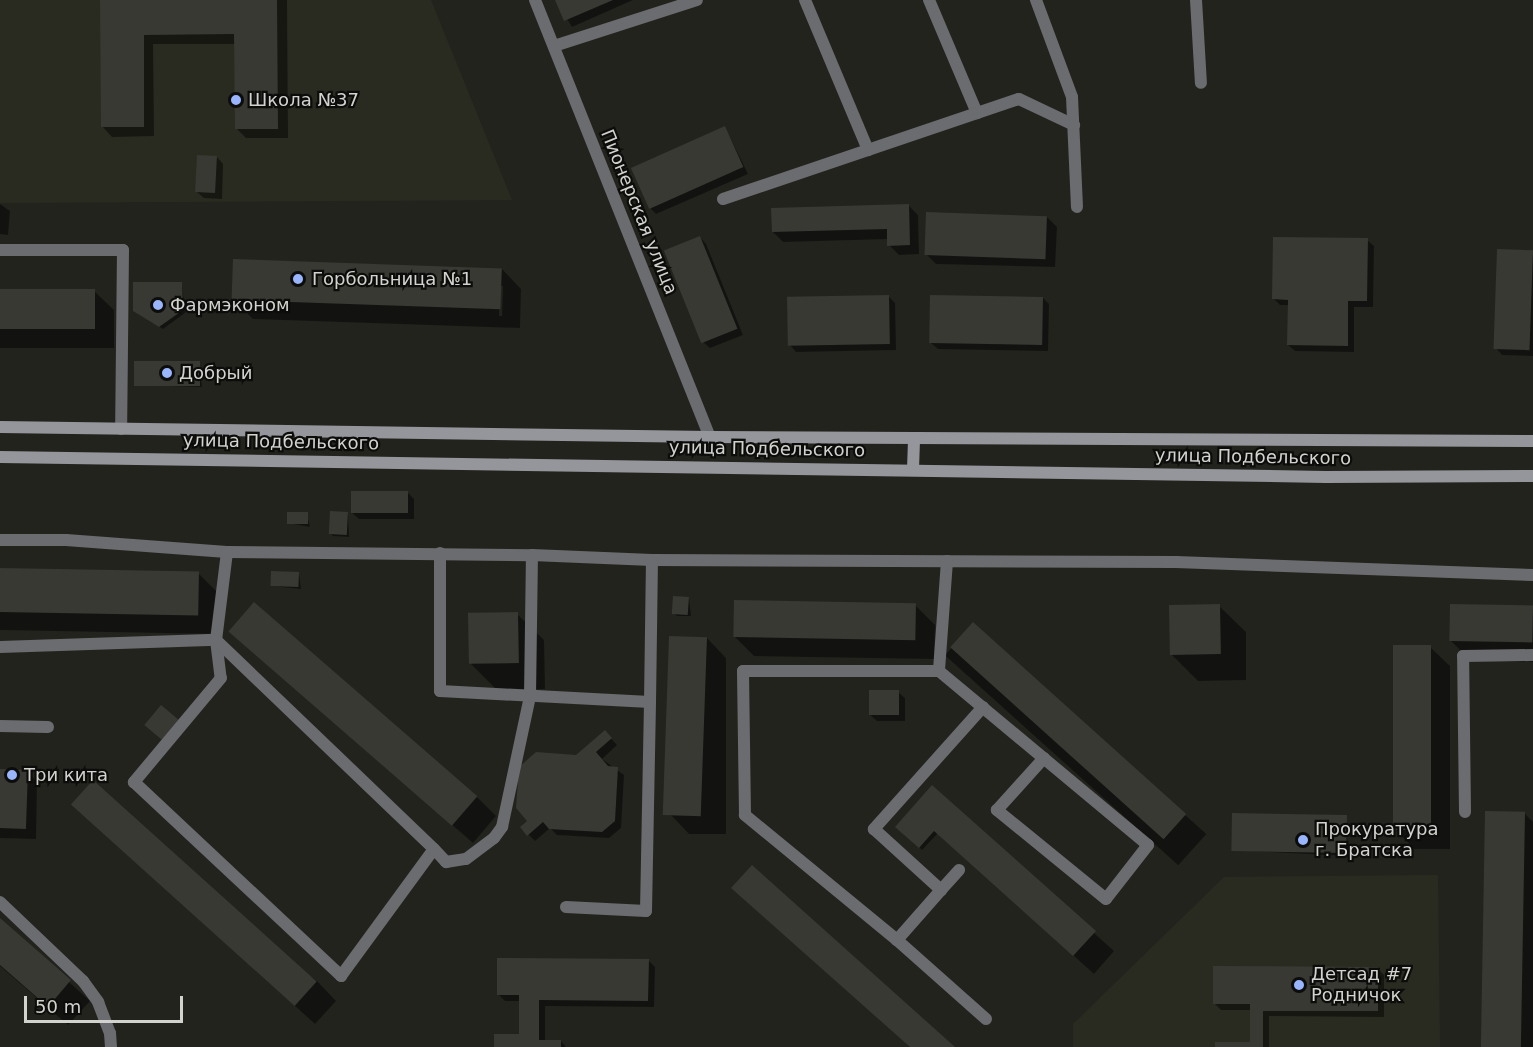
<!DOCTYPE html>
<html>
<head>
<meta charset="utf-8">
<style>
	body { margin:0 }
	#map { position:relative; width:1533px; height:1047px; overflow:hidden; background:#23231e; font-family:"DejaVu Sans",sans-serif }
	div>[style] { position:absolute }
	.built>* { inset:0; background:#2a2b20 }
	.shadow>* { inset:0; background:#0007; transform-origin:0 0 }
	.building>* { inset:0; background:#383933; transform-origin:0 0 }
	.service>* { height:12px; margin:-6px; padding:0 6px; transform-origin:6px; border-radius:6px; background:#6b6c6f }
	.minor>* { height:12px; margin:-6px; padding:0 6px; transform-origin:6px; border-radius:6px; background:#6b6c6f }
	.secondary>* { height:12px; margin:-6px; padding:0 6px; transform-origin:6px; border-radius:6px; background:#94969b }
	.dots>* { width:16px; height:16px; translate:-50% -50%; box-sizing:border-box; border:3px solid #0c0c0a; border-radius:50% }
	span { translate:-50% -50%; white-space:nowrap; text-align:center; line-height:1.15; -webkit-text-stroke:4.5px #0c0c0a; paint-order:stroke }
	.poi-label { font-size:18px; color:#d2d2ce }
	.left { translate:0 -50%; text-align:left }
	.street-label { font-size:18px; color:#d2d2ce }
	.scale { position:absolute; left:24px; top:996px; width:159px; height:27px; box-sizing:border-box; border:3px solid #d2d2ce; border-top:0; padding-left:8px; font-size:18px; line-height:21px; white-space:nowrap; color:#d2d2ce; -webkit-text-stroke:4px #0c0c0a; paint-order:stroke }
</style>
</head>
<body>
<div id="map">
	<div class="built">
		<div style="clip-path:polygon(0 0,431px 0,512px 200px,0 203px)"></div>
		<div style="clip-path:polygon(1438px 875px,1440px 1047px,1073px 1047px,1073px 1024px,1224px 877px)"></div>
	</div>
	<div class="shadow">
		<div style="clip-path:polygon(102px 0,287px 0,288px 138px,246px 138px,236px 128px,236px 44px,153px 44px,154px 136px,112px 137px,102px 126px)"></div>
		<div style="clip-path:polygon(556px 0,633px 0,572px 27px)"></div>
		<div style="clip-path:polygon(725px 127px,748px 174px,656px 214px,649px 207px)"></div>
		<div style="clip-path:polygon(217px 157px,223px 164px,222px 199px,204px 198px,197px 192px)"></div>
		<div style="clip-path:polygon(0 204px,10px 211px,8px 235px,0 234px)"></div>
		<div style="clip-path:polygon(908px 205px,918px 215px,919px 254px,899px 255px,889px 245px,888px 239px,783px 242px,773px 232px)"></div>
		<div style="clip-path:polygon(1047px 217px,1057px 227px,1055px 267px,936px 264px,926px 254px)"></div>
		<div style="clip-path:polygon(700px 237px,706px 244px,743px 335px,710px 348px,703px 342px)"></div>
		<div style="clip-path:polygon(1367px 240px,1374px 246px,1373px 307px,1354px 307px,1354px 352px,1295px 351px,1288px 345px,1289px 305px,1280px 305px,1274px 299px)"></div>
		<div style="clip-path:polygon(1533px 251px,1533px 356px,1502px 355px,1496px 348px)"></div>
		<div style="clip-path:polygon(evenodd,502px 269px,521px 289px,520px 328px,253px 319px,233px 299px,502px 269px,500px 286px,503px 286px,502px 316px,499px 316px,500px 286px)"></div>
		<div style="clip-path:polygon(182px 284px,185px 313px,163px 329px,138px 314px)"></div>
		<div style="clip-path:polygon(0 291px,94px 291px,114px 310px,114px 348px,0 348px)"></div>
		<div style="clip-path:polygon(889px 297px,895px 303px,896px 350px,796px 352px,790px 345px)"></div>
		<div style="clip-path:polygon(1042px 297px,1049px 304px,1048px 351px,938px 349px,931px 343px)"></div>
		<div style="clip-path:polygon(199px 362px,202px 387px,136px 385px)"></div>
		<div style="clip-path:polygon(408px 493px,414px 499px,414px 519px,359px 519px,352px 513px)"></div>
		<div style="clip-path:polygon(307px 514px,310px 527px,288px 523px)"></div>
		<div style="clip-path:polygon(348px 514px,349px 537px,333px 536px,330px 533px)"></div>
		<div style="clip-path:polygon(0 570px,199px 574px,218px 593px,218px 634px,0 630px)"></div>
		<div style="clip-path:polygon(299px 574px,301px 589px,272px 586px)"></div>
		<div style="clip-path:polygon(689px 598px,691px 616px,677px 616px,674px 613px)"></div>
		<div style="clip-path:polygon(915px 605px,935px 625px,934px 659px,754px 656px,734px 636px)"></div>
		<div style="clip-path:polygon(1219px 606px,1246px 632px,1246px 680px,1198px 681px,1172px 655px)"></div>
		<div style="clip-path:polygon(1533px 607px,1533px 662px,1470px 660px,1451px 641px)"></div>
		<div style="clip-path:polygon(517px 614px,544px 640px,545px 689px,497px 690px,471px 664px)"></div>
		<div style="left:973px;top:624px;width:314px;height:42px;rotate:42deg"></div>
		<div style="clip-path:polygon(231px 632px,477px 797px,496px 816px,473px 843px)"></div>
		<div style="clip-path:polygon(707px 638px,726px 658px,726px 834px,689px 834px,670px 814px)"></div>
		<div style="clip-path:polygon(1430px 647px,1450px 666px,1450px 849px,1414px 849px,1395px 829px)"></div>
		<div style="clip-path:polygon(898px 692px,905px 698px,905px 721px,877px 721px,870px 715px)"></div>
		<div style="clip-path:polygon(605px 732px,617px 745px,602px 759px,624px 775px,621px 828px,609px 838px,557px 835px,550px 828px,535px 841px,522px 828px,577px 756px)"></div>
		<div style="clip-path:polygon(0 771px,27px 771px,37px 782px,36px 839px,0 838px)"></div>
		<div style="clip-path:polygon(932px 788px,1114px 951px,1094px 974px,938px 833px,922px 850px,897px 826px)"></div>
		<div style="clip-path:polygon(73px 805px,317px 981px,336px 1001px,315px 1024px)"></div>
		<div style="clip-path:polygon(1525px 814px,1533px 822px,1533px 1047px,1483px 1047px)"></div>
		<div style="clip-path:polygon(1346px 817px,1348px 856px,1232px 850px)"></div>
		<div style="clip-path:polygon(0 920px,90px 1001px,68px 1025px,0 966px)"></div>
		<div style="clip-path:polygon(648px 960px,655px 967px,654px 1007px,545px 1006px,545px 1042px,561px 1041px,566px 1047px,495px 1047px,520px 1036px,521px 1001px,505px 1001px,498px 994px)"></div>
		<div style="clip-path:polygon(1377px 968px,1384px 975px,1384px 1017px,1269px 1016px,1269px 1047px,1217px 1047px,1251px 1044px,1252px 1010px,1221px 1010px,1214px 1003px)"></div>
	</div>
	<div class="building">
		<div style="clip-path:polygon(100px 0,277px 0,278px 129px,235px 129px,234px 34px,144px 35px,144px 127px,101px 127px)"></div>
		<div style="clip-path:polygon(555px 0,613px 0,564px 21px)"></div>
		<div style="left:725px;top:126px;width:45px;height:103px;rotate:66deg"></div>
		<div style="left:197px;top:155px;width:20px;height:37px;rotate:3deg"></div>
		<div style="clip-path:polygon(909px 204px,910px 245px,887px 246px,887px 229px,772px 232px,771px 208px)"></div>
		<div style="left:926px;top:212px;width:121px;height:43px;rotate:2deg"></div>
		<div style="left:700px;top:236px;width:100px;height:39px;rotate:68deg"></div>
		<div style="clip-path:polygon(1273px 237px,1368px 238px,1367px 301px,1348px 301px,1348px 346px,1287px 345px,1288px 300px,1272px 299px)"></div>
		<div style="left:1497px;top:249px;width:36px;height:100px;rotate:2deg"></div>
		<div style="left:233px;top:259px;width:269px;height:41px;rotate:2deg"></div>
		<div style="clip-path:polygon(133px 282px,182px 282px,183px 310px,159px 327px,133px 311px)"></div>
		<div style="left:0;top:289px;width:95px;height:40px"></div>
		<div style="left:889px;top:295px;width:49px;height:102px;rotate:89deg"></div>
		<div style="left:930px;top:295px;width:113px;height:48px;rotate:1deg"></div>
		<div style="left:134px;top:361px;width:66px;height:25px"></div>
		<div style="left:408px;top:491px;width:22px;height:57px;rotate:90deg"></div>
		<div style="left:330px;top:511px;width:18px;height:23px;rotate:3deg"></div>
		<div style="left:287px;top:512px;width:21px;height:12px"></div>
		<div style="left:0;top:568px;width:199px;height:44px;rotate:1deg"></div>
		<div style="left:271px;top:571px;width:28px;height:15px;rotate:2deg"></div>
		<div style="left:673px;top:596px;width:16px;height:18px;rotate:4deg"></div>
		<div style="left:734px;top:600px;width:182px;height:37px;rotate:1deg"></div>
		<div style="left:254px;top:602px;width:296px;height:39px;rotate:41deg"></div>
		<div style="left:1220px;top:604px;width:50px;height:51px;rotate:89deg"></div>
		<div style="left:1450px;top:604px;width:83px;height:37px;rotate:1deg"></div>
		<div style="left:518px;top:612px;width:51px;height:50px;rotate:89deg"></div>
		<div style="left:973px;top:622px;width:287px;height:34px;rotate:42deg"></div>
		<div style="left:669px;top:636px;width:38px;height:179px;rotate:2deg"></div>
		<div style="left:1393px;top:645px;width:38px;height:185px"></div>
		<div style="left:899px;top:690px;width:25px;height:30px;rotate:90deg"></div>
		<div style="left:161px;top:705px;width:23px;height:26px;rotate:40deg"></div>
		<div style="clip-path:polygon(605px 730px,612px 738px,596px 752px,608px 766px,618px 767px,615px 821px,602px 832px,549px 829px,543px 822px,527px 836px,520px 827px,527px 821px,516px 808px,519px 767px,536px 752px,576px 755px)"></div>
		<div style="left:0;top:769px;width:28px;height:59px;rotate:2deg"></div>
		<div style="left:93px;top:780px;width:301px;height:33px;rotate:42deg"></div>
		<div style="clip-path:polygon(932px 785px,1096px 931px,1073px 956px,934px 831px,919px 848px,895px 827px)"></div>
		<div style="left:1485px;top:811px;width:40px;height:236px;rotate:1deg"></div>
		<div style="left:1232px;top:813px;width:115px;height:38px;rotate:1deg"></div>
		<div style="clip-path:polygon(752px 865px,955px 1047px,910px 1047px,731px 888px)"></div>
		<div style="clip-path:polygon(0 918px,71px 980px,48px 1007px,0 965px)"></div>
		<div style="clip-path:polygon(497px 958px,649px 959px,648px 1001px,539px 1000px,539px 1040px,561px 1040px,561px 1047px,494px 1047px,494px 1034px,519px 1034px,519px 995px,497px 995px)"></div>
		<div style="clip-path:polygon(1213px 966px,1378px 967px,1378px 1011px,1263px 1011px,1263px 1047px,1215px 1047px,1215px 1042px,1250px 1042px,1250px 1004px,1213px 1004px)"></div>
	</div>
	<div class="service">
		<div style="left:805px;top:0;width:163px;rotate:67.2deg"></div>
		<div style="left:929px;top:0;width:123px;rotate:67deg"></div>
		<div style="left:1036px;top:0;width:103px;rotate:69.6deg"></div>
		<div style="left:1072px;top:97px;width:110px;rotate:87.4deg"></div>
		<div style="left:1196px;top:0;width:83px;rotate:86.6deg"></div>
		<div style="left:554px;top:46px;width:150px;rotate:-17.8deg"></div>
		<div style="left:723px;top:199px;width:312px;rotate:-18.7deg"></div>
		<div style="left:1019px;top:99px;width:61px;rotate:25.3deg"></div>
		<div style="left:0;top:250px;width:123px"></div>
		<div style="left:123px;top:250px;width:179px;rotate:90.6deg"></div>
		<div style="left:0;top:540px;width:66px"></div>
		<div style="left:66px;top:540px;width:161px;rotate:4.3deg"></div>
		<div style="left:227px;top:552px;width:305px;rotate:0.6deg"></div>
		<div style="left:532px;top:555px;width:120px;rotate:2.4deg"></div>
		<div style="left:652px;top:560px;width:524px;rotate:0.22deg"></div>
		<div style="left:1176px;top:562px;width:357px;rotate:2.1deg"></div>
		<div style="left:227px;top:552px;width:89px;rotate:97.1deg"></div>
		<div style="left:216px;top:640px;width:38px;rotate:83deg"></div>
		<div style="left:221px;top:678px;width:136px;rotate:129.9deg"></div>
		<div style="left:134px;top:782px;width:284px;rotate:43.1deg"></div>
		<div style="left:341px;top:976px;width:157px;rotate:-53.8deg"></div>
		<div style="left:434px;top:849px;width:18px;rotate:47deg"></div>
		<div style="left:446px;top:862px;width:20px;rotate:-9deg"></div>
		<div style="left:466px;top:859px;width:35px;rotate:-37deg"></div>
		<div style="left:494px;top:838px;width:14px;rotate:-54deg"></div>
		<div style="left:502px;top:827px;width:134px;rotate:-77.9deg"></div>
		<div style="left:530px;top:696px;width:141px;rotate:-89.2deg"></div>
		<div style="left:440px;top:553px;width:138px;rotate:90deg"></div>
		<div style="left:440px;top:691px;width:210px;rotate:3deg"></div>
		<div style="left:650px;top:702px;width:142px;rotate:-89.2deg"></div>
		<div style="left:947px;top:561px;width:110px;rotate:94.2deg"></div>
		<div style="left:939px;top:671px;width:272px;rotate:39.8deg"></div>
		<div style="left:1148px;top:845px;width:68px;rotate:127.9deg"></div>
		<div style="left:1106px;top:899px;width:141px;rotate:-140.8deg"></div>
		<div style="left:997px;top:810px;width:70px;rotate:-47.9deg"></div>
		<div style="left:0;top:647px;width:216px;rotate:-1.9deg"></div>
		<div style="left:216px;top:640px;width:302px;rotate:43.8deg"></div>
		<div style="left:983px;top:707px;width:164px;rotate:131.8deg"></div>
		<div style="left:874px;top:829px;width:91px;rotate:42.3deg"></div>
		<div style="left:941px;top:890px;width:67px;rotate:131.3deg"></div>
		<div style="left:897px;top:940px;width:119px;rotate:41.6deg"></div>
		<div style="left:0;top:726px;width:48px;rotate:1.2deg"></div>
		<div style="left:1465px;top:812px;width:156px;rotate:-90.7deg"></div>
		<div style="left:1463px;top:656px;width:70px;rotate:-0.8deg"></div>
		<div style="left:941px;top:890px;width:27px;rotate:-48deg"></div>
		<div style="left:0;top:902px;width:115px;rotate:43.6deg"></div>
		<div style="left:83px;top:981px;width:26px;rotate:54deg"></div>
		<div style="left:98px;top:1002px;width:33px;rotate:69deg"></div>
		<div style="left:110px;top:1033px;width:14px;rotate:86deg"></div>
		<div style="left:566px;top:907px;width:80px;rotate:2.9deg"></div>
		<div style="left:646px;top:911px;width:209px;rotate:-88.9deg"></div>
		<div style="left:897px;top:940px;width:197px;rotate:-140.6deg"></div>
		<div style="left:745px;top:815px;width:144px;rotate:-90.8deg"></div>
		<div style="left:743px;top:671px;width:196px"></div>
	</div>
	<div class="minor">
		<div style="left:535px;top:0;width:471px;rotate:68.2deg"></div>
	</div>
	<div class="secondary">
		<div style="left:0;top:427px;width:710px;rotate:0.81deg"></div>
		<div style="left:710px;top:437px;width:823px;rotate:0.28deg"></div>
		<div style="left:0;top:457px;width:1326px;rotate:0.86deg"></div>
		<div style="left:1326px;top:477px;width:207px;rotate:-0.3deg"></div>
		<div style="left:913px;top:469px;width:30px;rotate:-88deg"></div>
	</div>
	<div class="dots">
		<div style="left:236px;top:100px;background:#98b5fd"></div>
		<div style="left:298px;top:279px;background:#98b5fd"></div>
		<div style="left:158px;top:305px;background:#98b5fd"></div>
		<div style="left:167px;top:373px;background:#98b5fd"></div>
		<div style="left:12px;top:775px;background:#98b5fd"></div>
		<div style="left:1303px;top:840px;background:#98b5fd"></div>
		<div style="left:1299px;top:985px;background:#98b5fd"></div>
	</div>
	<div class="poi-label">
		<span class="left" style="left:248px;top:100px">Школа №37</span>
		<span class="left" style="left:312px;top:279px">Горбольница №1</span>
		<span class="left" style="left:170px;top:305px">Фармэконом</span>
		<span class="left" style="left:179px;top:373px">Добрый</span>
		<span class="left" style="left:24px;top:775px">Три кита</span>
		<span class="left" style="left:1315px;top:840px">Прокуратура<br>г. Братска</span>
		<span class="left" style="left:1311px;top:985px">Детсад #7<br>Родничок</span>
	</div>
	<div class="street-label">
		<span style="left:639px;top:212px;rotate:68deg">Пионерская улица</span>
		<span style="left:281px;top:442px;rotate:1deg">улица Подбельского</span>
		<span style="left:767px;top:449px;rotate:1deg">улица Подбельского</span>
		<span style="left:1253px;top:457px;rotate:1deg">улица Подбельского</span>
	</div>
	<div class="scale">50 m</div>
</div>
</body>
</html>
